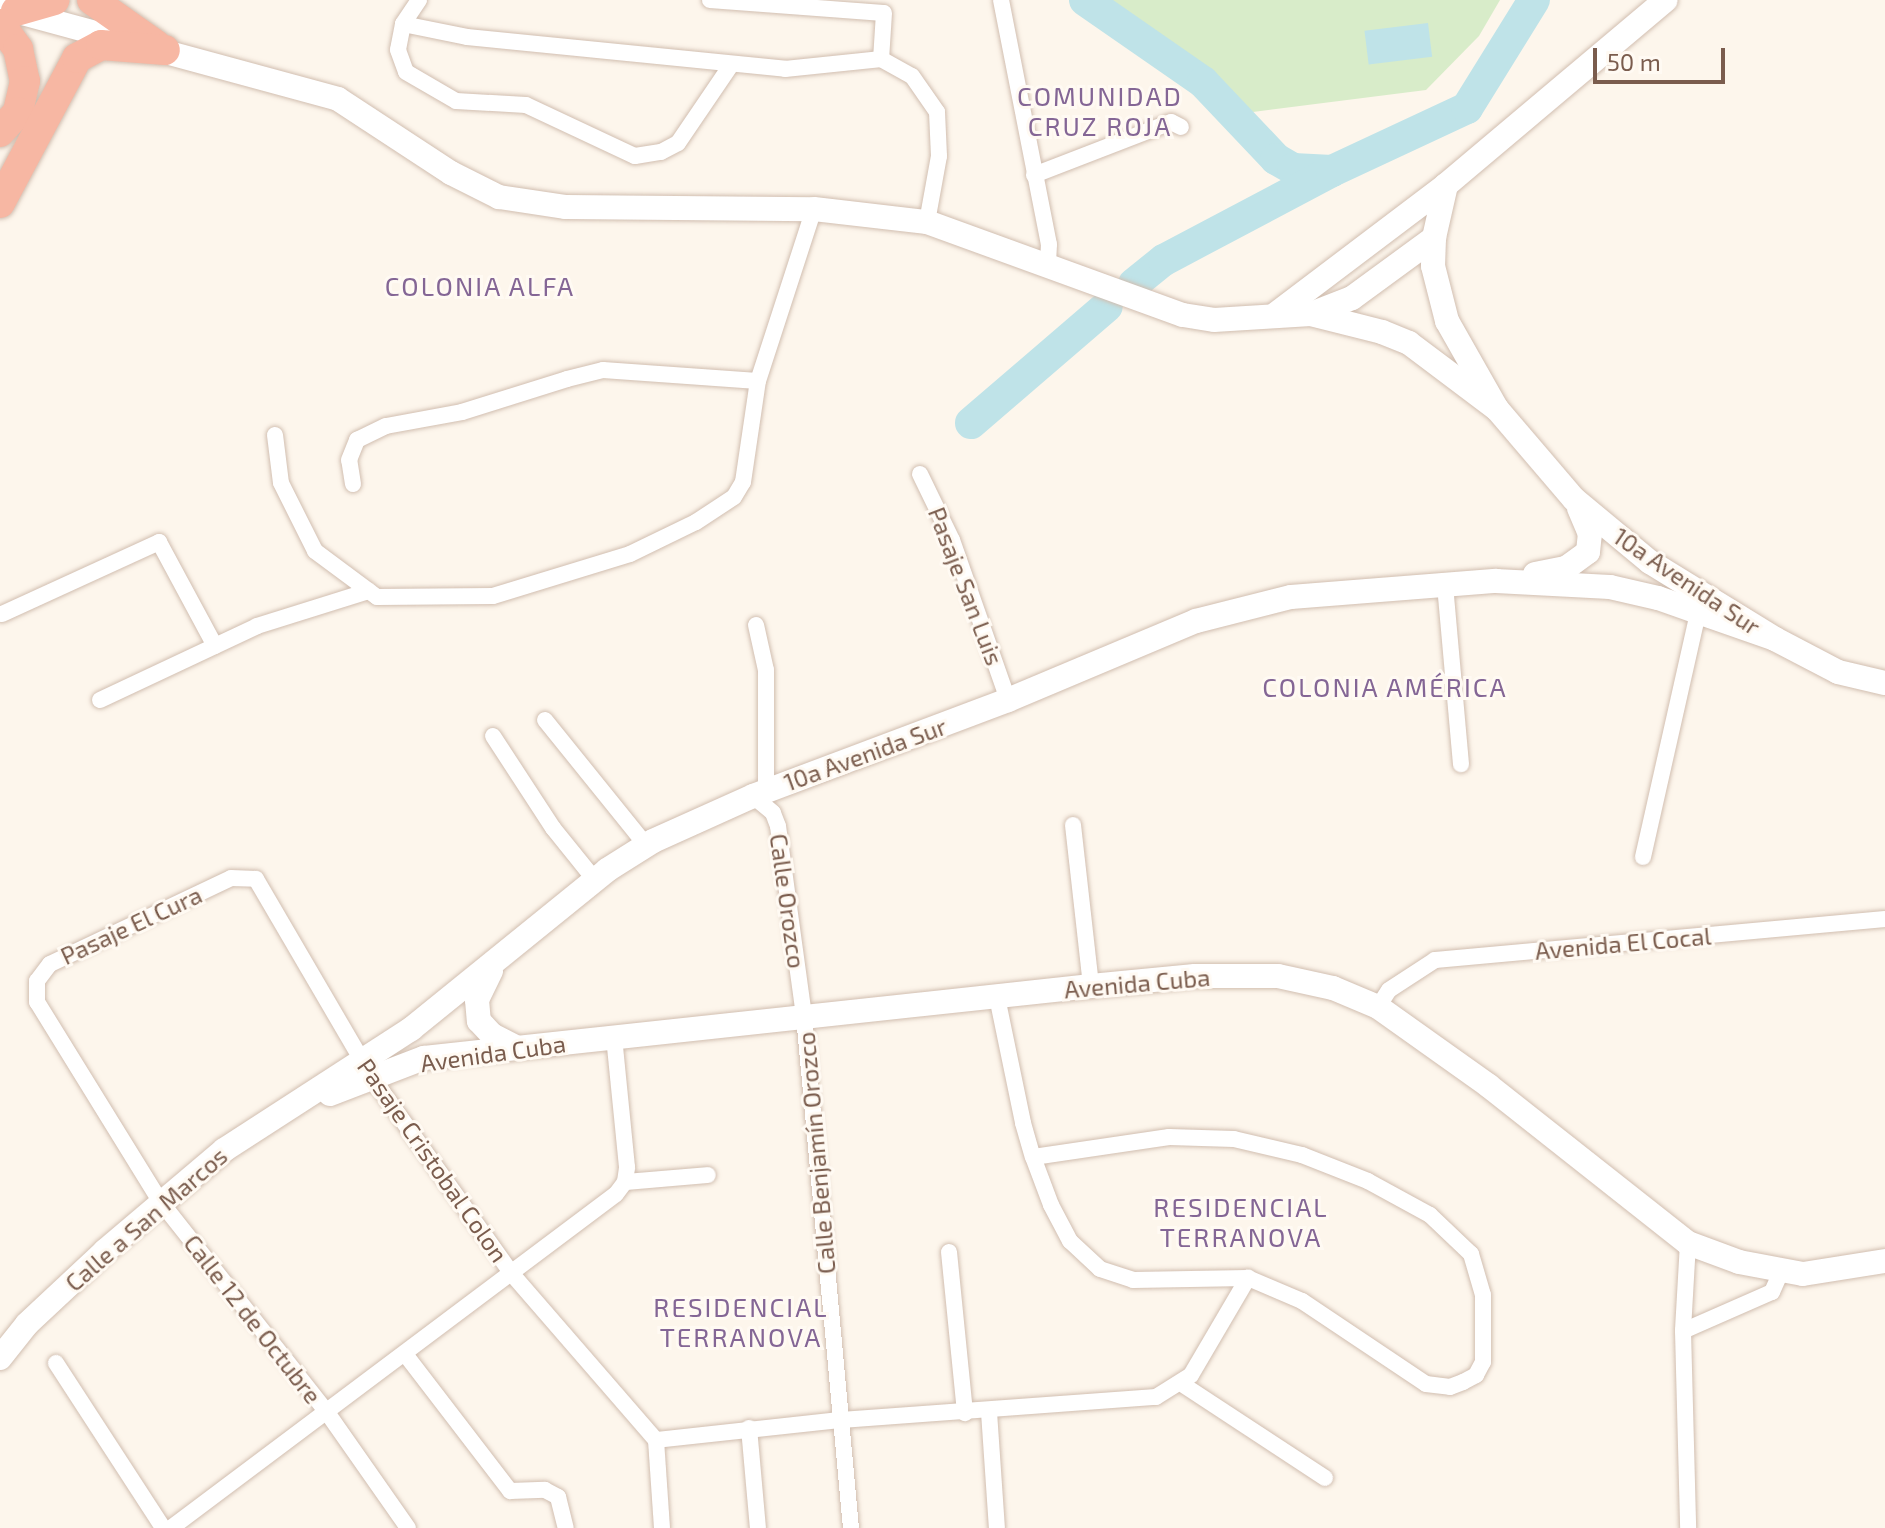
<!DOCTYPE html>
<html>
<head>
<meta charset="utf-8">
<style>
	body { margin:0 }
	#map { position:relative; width:1885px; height:1528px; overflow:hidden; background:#fdf6ec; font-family:"Exo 2",sans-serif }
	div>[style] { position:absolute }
	.green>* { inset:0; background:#d8ecc9 }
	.water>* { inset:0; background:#bfe3e8; transform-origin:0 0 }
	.river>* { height:32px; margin:-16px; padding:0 16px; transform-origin:16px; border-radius:16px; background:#bfe3e8 }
	.roads { filter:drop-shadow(0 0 2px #d1beb0) drop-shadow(0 0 2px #d1beb0) }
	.street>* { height:16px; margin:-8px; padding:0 8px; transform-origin:8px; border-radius:8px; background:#fff }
	.secondary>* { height:24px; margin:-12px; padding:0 12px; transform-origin:12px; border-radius:12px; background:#fff }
	.highway>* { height:30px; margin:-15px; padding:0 15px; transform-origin:15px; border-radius:15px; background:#f7b7a3 }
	span { translate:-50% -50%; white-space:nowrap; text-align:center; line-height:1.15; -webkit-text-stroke:6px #fffaf3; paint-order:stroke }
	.street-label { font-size:24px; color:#7a5c4d }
	.neighbourhood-label { font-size:26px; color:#846695; letter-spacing:2px }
	.scale { position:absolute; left:1593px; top:48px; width:132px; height:36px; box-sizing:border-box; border:4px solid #7a5c4d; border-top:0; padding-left:10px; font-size:24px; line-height:28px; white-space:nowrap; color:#7a5c4d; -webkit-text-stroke:6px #fffaf3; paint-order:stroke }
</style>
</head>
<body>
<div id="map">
	<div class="green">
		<div style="clip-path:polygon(1110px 0,1500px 0,1479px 36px,1426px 90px,1253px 112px)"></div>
	</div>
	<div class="water">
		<div style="left:1428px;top:23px;width:34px;height:64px;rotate:83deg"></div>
	</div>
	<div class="river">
		<div style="left:1085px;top:0;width:144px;rotate:34.8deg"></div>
		<div style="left:1203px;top:82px;width:106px;rotate:46.5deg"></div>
		<div style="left:1276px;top:159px;width:20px;rotate:30deg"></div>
		<div style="left:1293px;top:169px;width:39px;rotate:3deg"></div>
		<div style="left:1134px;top:284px;width:38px;rotate:-39deg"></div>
		<div style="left:1164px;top:260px;width:190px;rotate:-27.9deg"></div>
		<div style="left:1332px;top:171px;width:149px;rotate:-25deg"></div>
		<div style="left:1467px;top:108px;width:127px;rotate:-58.2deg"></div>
		<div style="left:971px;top:423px;width:179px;rotate:-40.7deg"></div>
	</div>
	<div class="roads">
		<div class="street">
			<div style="left:419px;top:0;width:29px;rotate:124deg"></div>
			<div style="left:403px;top:24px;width:26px;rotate:101deg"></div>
			<div style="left:398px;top:50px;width:23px;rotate:70deg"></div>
			<div style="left:406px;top:72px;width:58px;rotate:30.1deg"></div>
			<div style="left:456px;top:101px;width:70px;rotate:3.3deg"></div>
			<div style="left:526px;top:105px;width:120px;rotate:25.1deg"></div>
			<div style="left:635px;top:156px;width:26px;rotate:-9deg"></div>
			<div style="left:661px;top:152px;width:19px;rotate:-28deg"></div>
			<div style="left:678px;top:143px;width:94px;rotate:-55.8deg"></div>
			<div style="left:710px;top:0;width:174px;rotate:4.3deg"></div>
			<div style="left:884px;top:13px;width:46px;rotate:93.7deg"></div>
			<div style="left:1001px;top:0;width:249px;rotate:78.9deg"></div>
			<div style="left:1049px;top:244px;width:19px;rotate:93deg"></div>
			<div style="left:403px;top:24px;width:65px;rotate:11.5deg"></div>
			<div style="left:467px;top:37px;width:320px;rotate:5.7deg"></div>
			<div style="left:785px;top:69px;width:97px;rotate:-5.9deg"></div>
			<div style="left:881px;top:59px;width:35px;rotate:29deg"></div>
			<div style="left:912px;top:76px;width:44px;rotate:55.2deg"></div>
			<div style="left:937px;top:112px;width:44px;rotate:87.4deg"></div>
			<div style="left:939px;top:156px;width:67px;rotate:100.3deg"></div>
			<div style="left:1034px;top:175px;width:147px;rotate:-21.1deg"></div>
			<div style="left:1171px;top:122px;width:11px;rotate:27deg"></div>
			<div style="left:275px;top:435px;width:48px;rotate:82.9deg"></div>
			<div style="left:281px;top:483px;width:76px;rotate:63.4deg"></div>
			<div style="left:315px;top:551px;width:77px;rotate:36.6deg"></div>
			<div style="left:377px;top:597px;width:116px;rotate:-0.5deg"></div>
			<div style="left:493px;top:596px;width:143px;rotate:-17deg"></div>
			<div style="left:630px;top:554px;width:73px;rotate:-25.9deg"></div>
			<div style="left:696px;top:522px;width:45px;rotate:-33.3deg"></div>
			<div style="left:734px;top:497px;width:17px;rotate:-59deg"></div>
			<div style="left:743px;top:482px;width:102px;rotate:-81.6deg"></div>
			<div style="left:758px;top:381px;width:181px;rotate:-72deg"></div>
			<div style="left:920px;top:474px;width:73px;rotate:64.1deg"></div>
			<div style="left:952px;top:540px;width:170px;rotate:70.7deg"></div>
			<div style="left:353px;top:484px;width:24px;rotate:-99deg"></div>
			<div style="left:349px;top:460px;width:22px;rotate:-68deg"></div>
			<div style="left:357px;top:440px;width:32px;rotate:-26deg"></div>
			<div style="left:386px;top:426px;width:77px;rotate:-10.4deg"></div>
			<div style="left:462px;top:412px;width:110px;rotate:-17.4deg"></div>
			<div style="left:567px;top:379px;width:37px;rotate:-14deg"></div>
			<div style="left:603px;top:370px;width:155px;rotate:4.1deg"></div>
			<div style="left:1445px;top:585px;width:180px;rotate:84.9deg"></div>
			<div style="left:2px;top:614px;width:173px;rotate:-24.6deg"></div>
			<div style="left:159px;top:542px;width:118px;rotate:61.7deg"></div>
			<div style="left:756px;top:625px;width:46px;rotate:77.5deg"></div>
			<div style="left:766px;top:670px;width:121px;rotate:90deg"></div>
			<div style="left:100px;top:700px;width:174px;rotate:-25.2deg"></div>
			<div style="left:257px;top:626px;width:117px;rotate:-17.4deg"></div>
			<div style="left:545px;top:720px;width:161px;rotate:51.1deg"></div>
			<div style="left:493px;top:736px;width:110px;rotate:56.9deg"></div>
			<div style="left:553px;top:828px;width:67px;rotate:51.1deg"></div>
			<div style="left:753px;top:796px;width:26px;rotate:40deg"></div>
			<div style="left:773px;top:813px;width:14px;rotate:69deg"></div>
			<div style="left:778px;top:826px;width:192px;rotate:82.2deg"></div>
			<div style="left:804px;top:1016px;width:514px;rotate:84.76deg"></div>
			<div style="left:1073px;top:825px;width:162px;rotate:83.6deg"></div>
			<div style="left:1643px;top:857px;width:251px;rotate:-77.3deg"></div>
			<div style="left:997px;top:997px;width:129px;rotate:78.3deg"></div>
			<div style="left:1023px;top:1123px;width:35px;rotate:74deg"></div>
			<div style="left:1033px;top:1157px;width:51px;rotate:69.4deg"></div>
			<div style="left:1051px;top:1205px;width:41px;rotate:62.2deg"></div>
			<div style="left:1070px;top:1241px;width:41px;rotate:43deg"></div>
			<div style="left:1100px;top:1269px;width:35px;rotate:18deg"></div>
			<div style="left:1133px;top:1280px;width:115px;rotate:-1deg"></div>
			<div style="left:1248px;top:1278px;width:59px;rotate:23.1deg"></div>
			<div style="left:1302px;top:1301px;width:149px;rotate:33.8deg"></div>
			<div style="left:1426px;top:1384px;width:24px;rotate:7deg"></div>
			<div style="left:1450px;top:1387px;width:14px;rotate:-21deg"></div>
			<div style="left:1463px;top:1382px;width:15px;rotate:-28deg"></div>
			<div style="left:1476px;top:1375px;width:15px;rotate:-62deg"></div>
			<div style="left:1483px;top:1362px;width:67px;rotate:-90deg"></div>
			<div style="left:1483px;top:1295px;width:43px;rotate:-106.3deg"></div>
			<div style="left:1471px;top:1254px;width:57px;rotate:-136.4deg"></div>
			<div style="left:1430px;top:1215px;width:71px;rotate:-151.3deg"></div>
			<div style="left:1368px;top:1181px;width:71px;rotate:-158.5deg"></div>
			<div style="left:1302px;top:1155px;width:70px;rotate:-166.8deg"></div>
			<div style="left:1234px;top:1139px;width:65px;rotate:-178.2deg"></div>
			<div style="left:1169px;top:1137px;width:137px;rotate:171.6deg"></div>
			<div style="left:1378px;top:1007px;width:20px;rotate:-57deg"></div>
			<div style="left:1389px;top:990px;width:55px;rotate:-33.1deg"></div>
			<div style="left:1435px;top:960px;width:452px;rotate:-5.2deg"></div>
			<div style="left:625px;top:1182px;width:83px;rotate:-4.8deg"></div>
			<div style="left:1688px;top:1243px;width:88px;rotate:93.3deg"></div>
			<div style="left:1683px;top:1331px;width:197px;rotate:88.5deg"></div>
			<div style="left:949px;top:1252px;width:162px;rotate:84.3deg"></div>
			<div style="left:1683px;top:1331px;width:97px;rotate:-23.7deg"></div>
			<div style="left:1772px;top:1292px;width:24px;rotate:-66deg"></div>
			<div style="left:405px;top:1354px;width:173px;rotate:52.5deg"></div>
			<div style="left:510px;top:1491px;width:35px;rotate:-2deg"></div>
			<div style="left:545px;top:1490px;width:15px;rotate:28deg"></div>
			<div style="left:558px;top:1497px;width:32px;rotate:76deg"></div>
			<div style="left:56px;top:1363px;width:197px;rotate:57deg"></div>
			<div style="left:1182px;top:1384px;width:171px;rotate:33.3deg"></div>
			<div style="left:989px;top:1412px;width:116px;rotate:86.1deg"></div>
			<div style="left:749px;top:1428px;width:100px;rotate:84.9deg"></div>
			<div style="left:656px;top:1440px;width:186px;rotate:-6.2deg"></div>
			<div style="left:841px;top:1420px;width:316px;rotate:-4.2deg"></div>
			<div style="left:1156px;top:1397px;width:41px;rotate:-32.2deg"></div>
			<div style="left:1191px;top:1375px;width:113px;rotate:-59.6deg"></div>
			<div style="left:656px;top:1440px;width:88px;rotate:86.1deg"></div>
			<div style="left:171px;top:1528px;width:556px;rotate:-36.89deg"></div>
			<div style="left:616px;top:1194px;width:15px;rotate:-53deg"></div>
			<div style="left:625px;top:1182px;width:15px;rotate:-82deg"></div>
			<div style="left:627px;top:1167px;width:131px;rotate:-95.7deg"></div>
			<div style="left:408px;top:1528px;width:143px;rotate:-125deg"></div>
			<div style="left:326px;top:1411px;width:268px;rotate:-128.3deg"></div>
			<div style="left:160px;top:1201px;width:234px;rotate:-121.7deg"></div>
			<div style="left:37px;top:1002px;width:21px;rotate:-90deg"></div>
			<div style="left:37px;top:981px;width:21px;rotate:-53deg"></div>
			<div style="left:50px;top:964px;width:200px;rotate:-25.4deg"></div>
			<div style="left:231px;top:878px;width:25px;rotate:2deg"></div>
			<div style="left:256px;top:879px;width:232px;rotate:59.7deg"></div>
			<div style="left:373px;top:1079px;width:239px;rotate:54.5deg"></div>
			<div style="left:512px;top:1274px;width:220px;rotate:49.1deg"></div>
		</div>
		<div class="secondary">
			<div style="left:0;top:7px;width:350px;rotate:15.2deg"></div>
			<div style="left:338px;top:99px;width:135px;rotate:33.2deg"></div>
			<div style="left:451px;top:173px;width:54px;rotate:26.6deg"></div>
			<div style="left:499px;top:197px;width:68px;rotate:8.5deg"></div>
			<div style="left:566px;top:207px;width:248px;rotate:0.5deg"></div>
			<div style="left:814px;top:209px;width:114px;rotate:6.6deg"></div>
			<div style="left:927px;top:222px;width:272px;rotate:20deg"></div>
			<div style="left:1183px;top:315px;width:31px;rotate:9deg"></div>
			<div style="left:1214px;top:320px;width:97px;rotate:-3.5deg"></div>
			<div style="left:1311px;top:314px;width:73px;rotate:14.2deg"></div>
			<div style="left:1382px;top:332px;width:29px;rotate:22deg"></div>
			<div style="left:1409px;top:343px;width:110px;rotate:36.9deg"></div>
			<div style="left:1446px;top:185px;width:54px;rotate:102.8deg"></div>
			<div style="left:1434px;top:238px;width:28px;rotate:92deg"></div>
			<div style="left:1433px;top:266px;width:57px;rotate:75.7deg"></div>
			<div style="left:1447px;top:321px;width:101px;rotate:60.4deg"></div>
			<div style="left:1497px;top:409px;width:118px;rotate:49.5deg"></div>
			<div style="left:1574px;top:499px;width:99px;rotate:39.7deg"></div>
			<div style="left:1650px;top:562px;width:147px;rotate:31.6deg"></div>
			<div style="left:1775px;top:639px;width:71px;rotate:27.6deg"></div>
			<div style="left:1838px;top:672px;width:48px;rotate:13.2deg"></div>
			<div style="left:1277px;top:313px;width:212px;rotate:-37.1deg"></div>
			<div style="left:1446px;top:185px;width:287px;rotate:-40.1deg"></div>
			<div style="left:1311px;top:314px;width:44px;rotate:-21.3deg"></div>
			<div style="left:1352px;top:298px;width:102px;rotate:-36.2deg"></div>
			<div style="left:1535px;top:574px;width:32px;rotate:-11deg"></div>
			<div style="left:1566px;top:568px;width:27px;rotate:-36deg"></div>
			<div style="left:1588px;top:552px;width:18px;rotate:-84deg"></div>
			<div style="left:1590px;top:534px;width:28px;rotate:-113deg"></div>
			<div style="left:491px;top:971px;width:32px;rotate:116deg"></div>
			<div style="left:477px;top:1000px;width:21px;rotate:85deg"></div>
			<div style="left:479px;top:1021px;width:19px;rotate:47deg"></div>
			<div style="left:492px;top:1035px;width:29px;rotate:27deg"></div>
			<div style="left:330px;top:1094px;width:101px;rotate:-21deg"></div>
			<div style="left:424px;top:1058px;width:671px;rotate:-6.16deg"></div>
			<div style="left:1091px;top:986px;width:104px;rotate:-5.5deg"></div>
			<div style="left:1195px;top:976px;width:83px"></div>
			<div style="left:1278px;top:976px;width:56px;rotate:12.3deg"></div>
			<div style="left:1333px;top:988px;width:49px;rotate:22.9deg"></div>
			<div style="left:1378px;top:1007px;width:136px;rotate:35.4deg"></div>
			<div style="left:1489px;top:1086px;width:253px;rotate:38.3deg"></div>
			<div style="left:1688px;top:1243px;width:54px;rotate:20.4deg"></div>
			<div style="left:1739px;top:1262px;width:65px;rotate:10.6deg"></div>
			<div style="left:1803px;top:1274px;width:83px;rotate:-9deg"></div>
			<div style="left:0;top:1358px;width:43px;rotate:-51.5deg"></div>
			<div style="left:27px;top:1324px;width:107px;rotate:-43.1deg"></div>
			<div style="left:105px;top:1251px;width:156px;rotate:-40.3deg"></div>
			<div style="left:224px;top:1150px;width:223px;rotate:-32.9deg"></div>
			<div style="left:411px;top:1029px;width:252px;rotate:-39deg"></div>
			<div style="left:607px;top:870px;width:54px;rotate:-32.2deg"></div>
			<div style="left:653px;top:841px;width:110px;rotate:-24.2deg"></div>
			<div style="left:753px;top:796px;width:272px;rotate:-20.6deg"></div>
			<div style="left:1008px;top:700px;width:204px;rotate:-22.8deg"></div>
			<div style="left:1196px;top:621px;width:98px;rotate:-14.2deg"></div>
			<div style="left:1291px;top:597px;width:206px;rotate:-4.5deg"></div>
			<div style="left:1496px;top:581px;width:114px;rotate:3deg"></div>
			<div style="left:1610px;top:587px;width:49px;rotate:12.9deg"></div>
			<div style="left:1658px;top:598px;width:124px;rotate:19.3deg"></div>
		</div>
		<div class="highway">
			<div style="left:92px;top:0;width:78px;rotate:35.1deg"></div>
			<div style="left:16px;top:11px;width:40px;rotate:-16deg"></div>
			<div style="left:0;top:24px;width:31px;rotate:54deg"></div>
			<div style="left:18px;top:49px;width:33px;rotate:78deg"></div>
			<div style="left:25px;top:81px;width:32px;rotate:103deg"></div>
			<div style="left:18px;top:112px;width:27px;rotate:132deg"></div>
			<div style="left:0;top:203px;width:164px;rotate:-62deg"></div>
			<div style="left:77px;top:58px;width:27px;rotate:-28deg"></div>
			<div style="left:101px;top:45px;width:64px;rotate:4.5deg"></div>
		</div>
	</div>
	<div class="street-label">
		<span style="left:1687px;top:581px;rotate:34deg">10a Avenida Sur</span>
		<span style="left:966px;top:586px;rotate:69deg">Pasaje San Luis</span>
		<span style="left:865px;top:754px;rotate:-20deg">10a Avenida Sur</span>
		<span style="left:788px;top:901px;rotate:82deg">Calle Orozco</span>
		<span style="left:131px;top:925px;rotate:-25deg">Pasaje El Cura</span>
		<span style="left:1623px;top:943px;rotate:-5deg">Avenida El Cocal</span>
		<span style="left:1137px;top:983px;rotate:-5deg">Avenida Cuba</span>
		<span style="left:493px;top:1053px;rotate:-8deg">Avenida Cuba</span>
		<span style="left:816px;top:1153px;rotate:-95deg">Calle Benjamín Orozco</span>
		<span style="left:433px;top:1160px;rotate:55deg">Pasaje Cristobal Colon</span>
		<span style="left:146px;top:1219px;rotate:-41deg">Calle a San Marcos</span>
		<span style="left:253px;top:1319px;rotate:52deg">Calle 12 de Octubre</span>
	</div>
	<div class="neighbourhood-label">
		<span style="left:1100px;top:111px">COMUNIDAD<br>CRUZ ROJA</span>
		<span style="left:480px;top:286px">COLONIA ALFA</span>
		<span style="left:1385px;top:687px">COLONIA AMÉRICA</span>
		<span style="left:1241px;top:1222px">RESIDENCIAL<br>TERRANOVA</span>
		<span style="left:741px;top:1322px">RESIDENCIAL<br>TERRANOVA</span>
	</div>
	<div class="scale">50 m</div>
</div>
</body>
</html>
